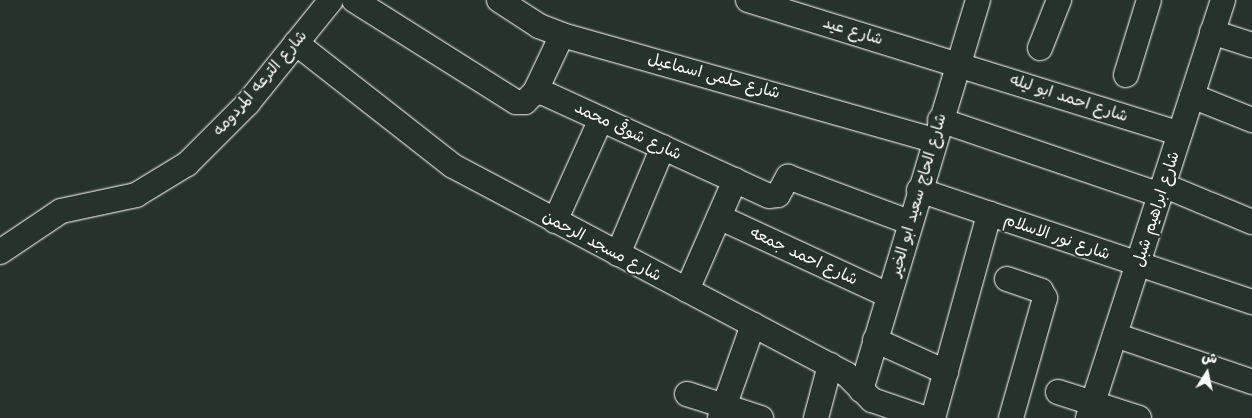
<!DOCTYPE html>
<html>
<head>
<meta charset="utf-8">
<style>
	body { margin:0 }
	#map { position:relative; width:1252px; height:418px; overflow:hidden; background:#26332d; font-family:"Comic Neue","Playpen Sans Arabic",sans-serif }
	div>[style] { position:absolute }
	.roads { filter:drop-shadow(0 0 1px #fff) drop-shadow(0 0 1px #fff) }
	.minor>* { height:24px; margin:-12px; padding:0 12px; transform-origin:12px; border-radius:12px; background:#26332d }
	span { translate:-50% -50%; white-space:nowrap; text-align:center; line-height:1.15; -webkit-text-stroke:4px #26332d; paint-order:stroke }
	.street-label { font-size:16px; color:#fff }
	.north { position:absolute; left:1182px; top:348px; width:50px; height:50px; -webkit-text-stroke:4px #26332d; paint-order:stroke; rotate:10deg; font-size:14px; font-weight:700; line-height:20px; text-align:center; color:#fff }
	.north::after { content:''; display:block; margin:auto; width:18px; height:22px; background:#fff; clip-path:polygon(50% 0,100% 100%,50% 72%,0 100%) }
</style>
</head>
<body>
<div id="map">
	<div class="roads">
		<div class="minor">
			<div style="left:354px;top:0;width:191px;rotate:32.2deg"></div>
			<div style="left:516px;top:102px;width:9px"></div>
			<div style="left:525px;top:102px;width:14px;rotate:-45deg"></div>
			<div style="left:535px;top:92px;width:9px;rotate:6deg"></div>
			<div style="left:544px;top:93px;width:247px;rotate:24.6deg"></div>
			<div style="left:769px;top:196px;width:9px;rotate:-6deg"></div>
			<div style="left:778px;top:195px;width:21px;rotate:-61deg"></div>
			<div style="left:788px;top:177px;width:129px;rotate:20.4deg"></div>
			<div style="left:499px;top:0;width:48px;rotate:33deg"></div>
			<div style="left:539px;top:26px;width:25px;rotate:21deg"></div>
			<div style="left:562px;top:35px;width:387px;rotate:15.8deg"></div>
			<div style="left:748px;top:0;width:452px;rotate:17.2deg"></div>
			<div style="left:1212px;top:32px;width:42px;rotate:18deg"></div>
			<div style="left:296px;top:43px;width:199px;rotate:38.1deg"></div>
			<div style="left:453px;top:166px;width:445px;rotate:27.9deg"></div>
			<div style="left:846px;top:374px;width:37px;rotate:45deg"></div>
			<div style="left:872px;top:400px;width:55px;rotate:19.1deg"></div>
			<div style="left:1040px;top:48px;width:52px;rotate:-68.4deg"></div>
			<div style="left:1126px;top:75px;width:78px;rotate:-73deg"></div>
			<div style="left:535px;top:92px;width:63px;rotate:-64.7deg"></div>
			<div style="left:1192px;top:96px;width:65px;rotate:21.8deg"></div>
			<div style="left:940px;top:120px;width:232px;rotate:18.8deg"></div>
			<div style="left:1163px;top:185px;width:96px;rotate:22.6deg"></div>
			<div style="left:919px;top:190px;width:351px;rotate:18.6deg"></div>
			<div style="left:719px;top:217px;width:186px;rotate:24.8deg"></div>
			<div style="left:555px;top:221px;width:112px;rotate:-65.7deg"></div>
			<div style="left:0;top:252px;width:73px;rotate:-33.9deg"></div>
			<div style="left:61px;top:211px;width:77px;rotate:-12deg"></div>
			<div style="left:136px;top:195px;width:60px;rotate:-31.3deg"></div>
			<div style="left:187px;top:164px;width:86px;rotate:-45deg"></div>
			<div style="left:248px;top:103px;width:132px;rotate:-51.1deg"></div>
			<div style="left:618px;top:254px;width:116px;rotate:-67.2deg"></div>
			<div style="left:1007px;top:279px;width:36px;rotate:19deg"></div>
			<div style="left:1041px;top:291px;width:8px;rotate:60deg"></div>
			<div style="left:1045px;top:298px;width:125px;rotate:105.8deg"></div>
			<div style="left:687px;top:290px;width:120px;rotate:-66.4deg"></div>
			<div style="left:1115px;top:335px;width:145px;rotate:18.9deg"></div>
			<div style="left:875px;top:340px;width:78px;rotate:24.3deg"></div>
			<div style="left:861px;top:390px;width:407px;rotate:-73.3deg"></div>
			<div style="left:1058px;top:392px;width:85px;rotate:17.8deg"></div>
			<div style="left:687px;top:394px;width:78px;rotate:18deg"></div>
			<div style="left:720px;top:418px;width:99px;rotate:-70.5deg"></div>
			<div style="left:816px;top:418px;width:55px;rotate:-75.2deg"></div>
			<div style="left:933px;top:418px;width:212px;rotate:-74.6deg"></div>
			<div style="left:1088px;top:418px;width:439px;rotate:-72.1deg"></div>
		</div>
	</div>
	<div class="street-label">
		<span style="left:853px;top:31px;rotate:17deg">شارع عيد</span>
		<span style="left:714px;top:76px;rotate:15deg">شارع حلمى اسماعيل</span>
		<span style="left:260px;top:83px;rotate:-49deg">شارع الترعه المردومه</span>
		<span style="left:1069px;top:98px;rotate:18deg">شارع احمد ابو ليله</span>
		<span style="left:628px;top:131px;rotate:25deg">شارع شوقى محمد</span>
		<span style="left:918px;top:195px;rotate:-74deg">شارع الحاج سعيد ابو الخير</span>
		<span style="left:1156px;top:209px;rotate:-72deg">شارع ابراهيم شبل</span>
		<span style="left:1057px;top:237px;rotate:19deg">شارع نور الاسلام</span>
		<span style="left:602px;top:246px;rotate:28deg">شارع مسجد الرحمن</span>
		<span style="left:804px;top:256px;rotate:25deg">شارع احمد جمعه</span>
	</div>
	<div class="north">ش</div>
</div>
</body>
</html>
